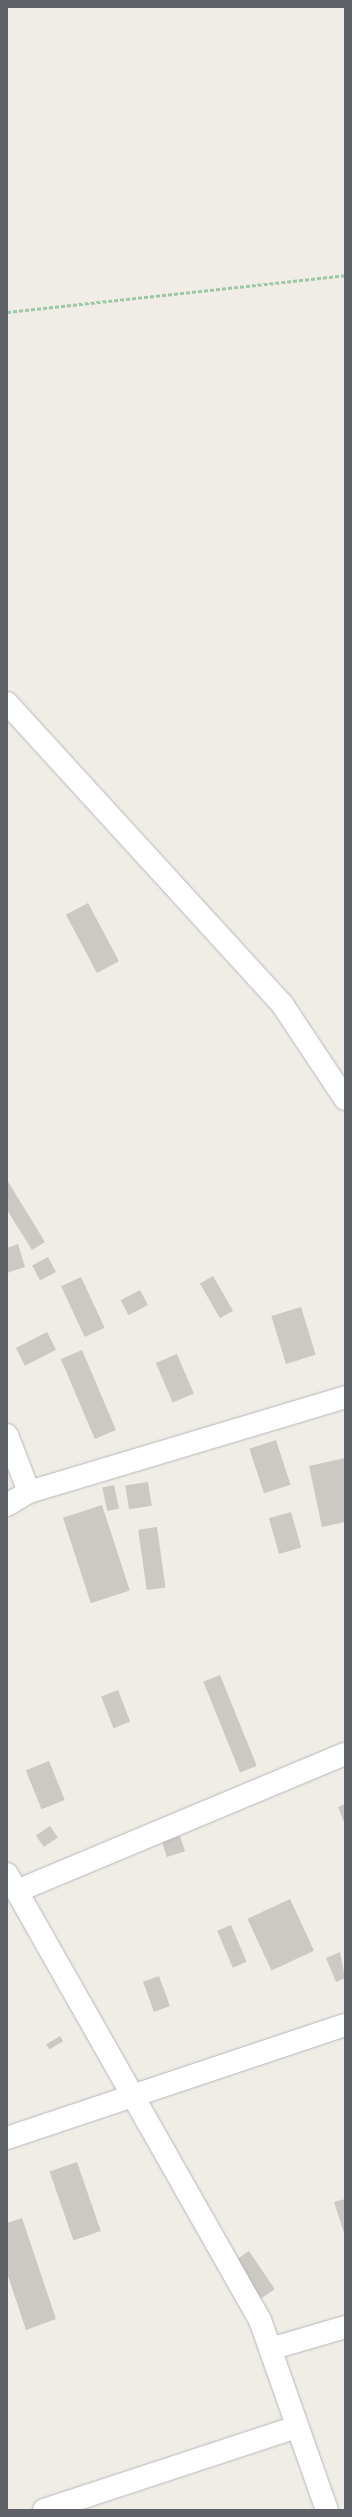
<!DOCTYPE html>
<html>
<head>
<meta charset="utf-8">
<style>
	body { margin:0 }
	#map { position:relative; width:352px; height:2517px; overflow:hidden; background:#f0ede7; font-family:Inter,sans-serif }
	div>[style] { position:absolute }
	.building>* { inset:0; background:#ccc8c4; transform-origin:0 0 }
	.path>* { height:2.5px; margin-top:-1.25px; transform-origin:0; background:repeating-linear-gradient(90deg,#9ec7a6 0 4px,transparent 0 6px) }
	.roads { filter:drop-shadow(0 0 1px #b4b7bb) drop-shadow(0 0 1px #b4b7bb) }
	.minor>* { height:22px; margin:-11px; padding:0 11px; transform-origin:11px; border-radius:11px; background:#fff }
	span { translate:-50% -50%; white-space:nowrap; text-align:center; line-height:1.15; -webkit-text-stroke:4px #fff; paint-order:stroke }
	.frame { position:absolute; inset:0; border:8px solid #5e6266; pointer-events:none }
</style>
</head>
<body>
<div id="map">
	<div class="building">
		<div style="left:88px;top:903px;width:66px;height:25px;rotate:62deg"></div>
		<div style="clip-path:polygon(7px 1180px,45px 1242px,32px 1250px,7px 1210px)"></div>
		<div style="clip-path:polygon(18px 1244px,25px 1267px,7px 1273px,7px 1248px)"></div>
		<div style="left:48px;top:1257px;width:17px;height:18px;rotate:62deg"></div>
		<div style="left:213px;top:1276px;width:40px;height:15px;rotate:60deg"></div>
		<div style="left:81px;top:1277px;width:56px;height:22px;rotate:65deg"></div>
		<div style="left:140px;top:1290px;width:17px;height:22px;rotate:62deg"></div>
		<div style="left:301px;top:1307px;width:50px;height:31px;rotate:73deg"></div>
		<div style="left:47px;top:1332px;width:20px;height:35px;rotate:63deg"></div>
		<div style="left:82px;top:1350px;width:87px;height:23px;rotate:67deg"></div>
		<div style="left:177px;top:1354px;width:43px;height:23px;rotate:67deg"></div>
		<div style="left:276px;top:1440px;width:47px;height:28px;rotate:72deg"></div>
		<div style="clip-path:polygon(345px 1458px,345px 1522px,322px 1527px,309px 1466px)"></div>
		<div style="left:148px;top:1482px;width:24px;height:23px;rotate:81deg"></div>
		<div style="left:114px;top:1485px;width:24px;height:12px;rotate:78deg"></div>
		<div style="left:102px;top:1505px;width:90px;height:41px;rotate:72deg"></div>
		<div style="left:291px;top:1512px;width:37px;height:23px;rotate:74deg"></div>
		<div style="left:157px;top:1527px;width:61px;height:19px;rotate:82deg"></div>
		<div style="left:220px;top:1675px;width:98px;height:18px;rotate:68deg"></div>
		<div style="left:118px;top:1690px;width:34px;height:18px;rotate:69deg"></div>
		<div style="left:49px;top:1761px;width:42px;height:25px;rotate:68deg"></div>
		<div style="clip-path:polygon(345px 1804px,345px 1825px,338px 1807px)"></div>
		<div style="left:50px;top:1826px;width:14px;height:17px;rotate:56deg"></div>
		<div style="left:180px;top:1836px;width:16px;height:19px;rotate:72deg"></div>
		<div style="left:290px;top:1899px;width:57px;height:47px;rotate:65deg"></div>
		<div style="left:231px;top:1925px;width:40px;height:15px;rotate:67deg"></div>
		<div style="clip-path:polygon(340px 1952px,345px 1978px,336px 1982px,326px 1958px)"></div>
		<div style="left:159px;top:1976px;width:32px;height:17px;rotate:70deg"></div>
		<div style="left:60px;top:2036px;width:6px;height:16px;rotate:59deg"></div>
		<div style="left:77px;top:2162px;width:73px;height:29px;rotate:71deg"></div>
		<div style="clip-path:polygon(345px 2199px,345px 2236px,334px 2202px)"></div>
		<div style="clip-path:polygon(22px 2218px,56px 2319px,26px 2330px,7px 2273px,7px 2223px)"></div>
		<div style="left:249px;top:2251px;width:46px;height:18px;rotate:56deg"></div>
	</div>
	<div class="path">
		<div style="left:7px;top:312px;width:340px;rotate:-6.2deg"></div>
	</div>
	<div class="roads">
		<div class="minor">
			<div style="left:7px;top:703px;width:408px;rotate:47.6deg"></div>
			<div style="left:282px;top:1004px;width:114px;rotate:56.4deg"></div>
			<div style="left:7px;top:1435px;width:61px;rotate:68.9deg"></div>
			<div style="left:7px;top:1505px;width:26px;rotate:-31deg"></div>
			<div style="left:29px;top:1492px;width:330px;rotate:-16.7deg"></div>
			<div style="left:7px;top:1874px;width:513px;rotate:60.44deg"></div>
			<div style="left:260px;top:2320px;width:201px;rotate:70.6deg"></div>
			<div style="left:17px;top:1891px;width:355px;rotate:-22.7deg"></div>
			<div style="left:7px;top:2138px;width:356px;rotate:-18.5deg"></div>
			<div style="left:270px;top:2349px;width:78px;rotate:-16.3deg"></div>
			<div style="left:44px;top:2510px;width:266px;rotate:-18.2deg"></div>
		</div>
	</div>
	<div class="frame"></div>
</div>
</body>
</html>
